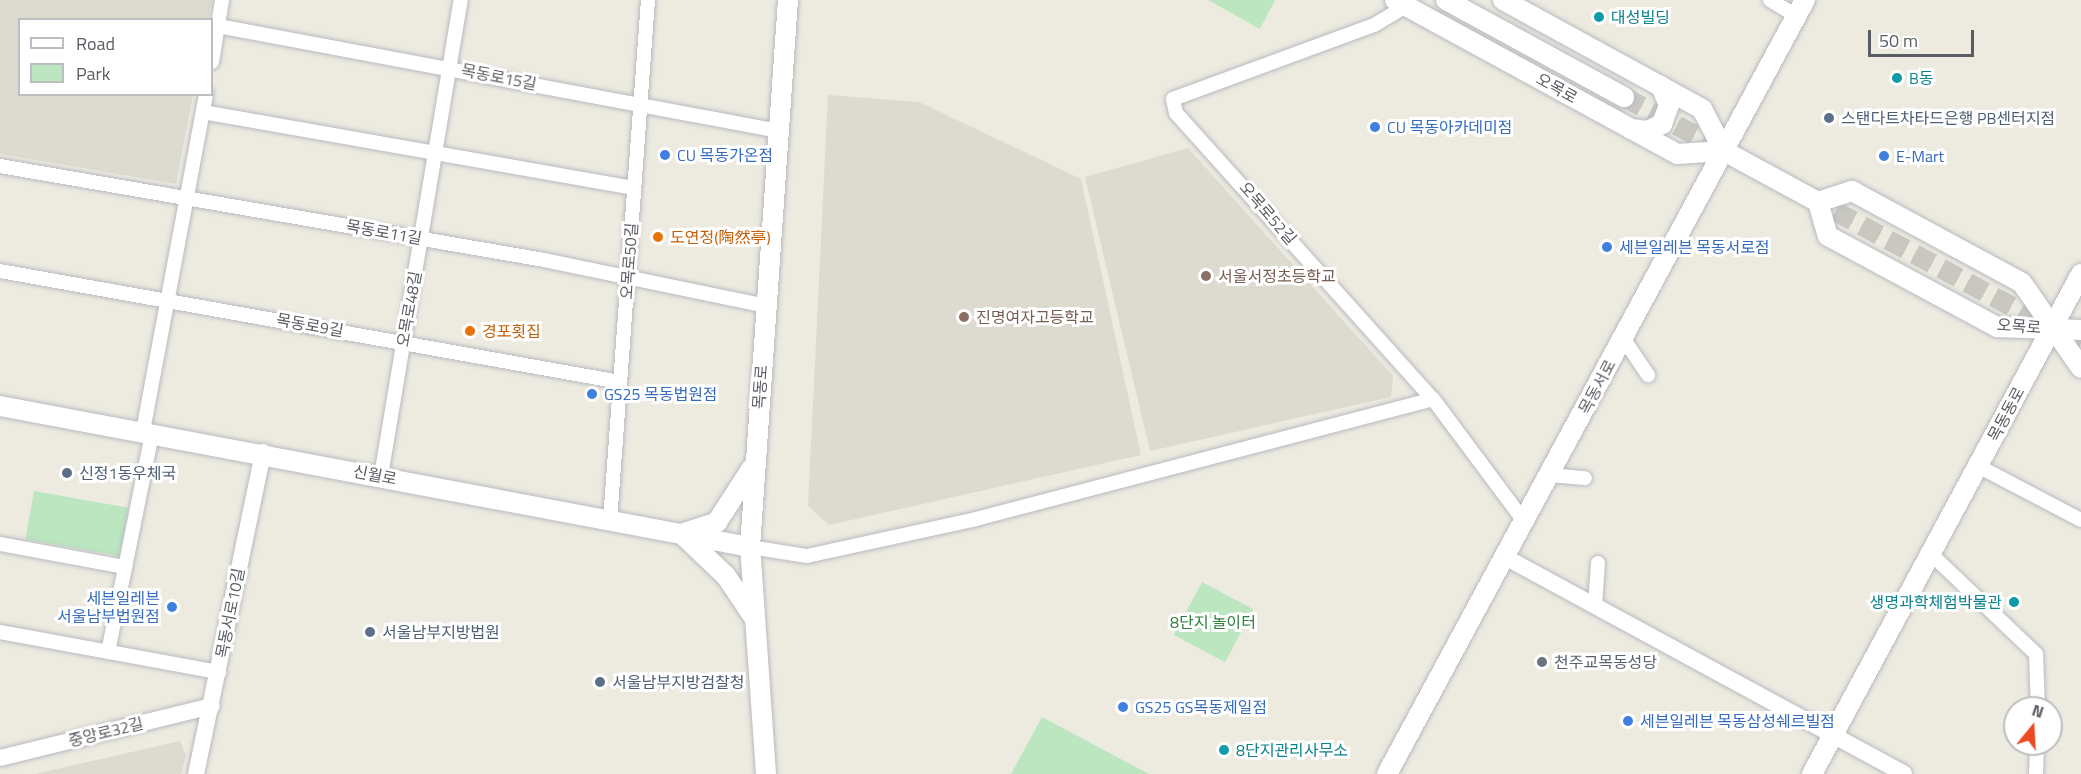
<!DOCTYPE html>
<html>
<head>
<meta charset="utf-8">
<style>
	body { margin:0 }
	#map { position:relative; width:2081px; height:774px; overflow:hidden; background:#edebe0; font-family:"Titillium Web","Noto Sans KR",sans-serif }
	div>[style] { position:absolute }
	.education>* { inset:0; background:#dddacf }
	.green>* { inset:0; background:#bbe6bf; transform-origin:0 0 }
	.secondary-tunnel>* { height:20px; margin-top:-10px; transform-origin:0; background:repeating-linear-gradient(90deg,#c8c7c0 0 20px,transparent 0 30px) }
	.roads { filter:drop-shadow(0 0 2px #b8bac0) drop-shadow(0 0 2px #b8bac0) }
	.minor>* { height:14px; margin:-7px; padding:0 7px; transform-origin:7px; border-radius:7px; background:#fff }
	.tertiary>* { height:16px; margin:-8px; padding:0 8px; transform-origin:8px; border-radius:8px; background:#fff }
	.secondary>* { height:20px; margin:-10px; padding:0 10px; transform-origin:10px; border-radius:10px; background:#fff }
	.dots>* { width:16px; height:16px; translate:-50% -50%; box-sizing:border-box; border:3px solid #fff; border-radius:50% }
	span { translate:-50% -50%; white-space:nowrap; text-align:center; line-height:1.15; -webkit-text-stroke:6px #fff; paint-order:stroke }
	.culture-label { font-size:16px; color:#0d838f }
	.left { translate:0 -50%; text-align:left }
	.right { translate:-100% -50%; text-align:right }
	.street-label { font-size:16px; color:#595c62 }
	.service-label { font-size:16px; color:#4e5e75 }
	.shop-label { font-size:16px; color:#366cbe }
	.food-label { font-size:16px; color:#c56008 }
	.education-label { font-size:16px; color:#785e54 }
	.park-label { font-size:16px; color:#30813d }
	.worship-label { font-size:16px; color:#5b616d }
	.legend { position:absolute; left:18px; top:18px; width:195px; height:78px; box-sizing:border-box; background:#fff; border:2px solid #bdbec0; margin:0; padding:8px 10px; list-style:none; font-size:18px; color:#595c62 }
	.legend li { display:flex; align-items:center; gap:12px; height:30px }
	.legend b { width:30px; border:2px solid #bdbec0 }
	.north { position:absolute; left:2003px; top:696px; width:60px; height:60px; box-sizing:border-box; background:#fff; border:2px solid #bdbec0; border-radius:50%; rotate:18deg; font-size:16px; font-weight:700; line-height:24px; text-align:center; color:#595c62 }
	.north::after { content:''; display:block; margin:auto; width:21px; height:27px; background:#ee4925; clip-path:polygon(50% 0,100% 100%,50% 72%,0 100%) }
	.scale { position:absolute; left:1868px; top:30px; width:106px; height:27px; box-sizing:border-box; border:3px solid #595c62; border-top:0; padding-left:8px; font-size:18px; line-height:21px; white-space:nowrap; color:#595c62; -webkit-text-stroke:4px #fff; paint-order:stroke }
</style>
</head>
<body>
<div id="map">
	<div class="education">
		<div style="clip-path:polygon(0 0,212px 0,208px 19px,20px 20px,20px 94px,193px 95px,176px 184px,0 154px)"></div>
		<div style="clip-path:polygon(828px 95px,919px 102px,1081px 179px,1141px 455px,829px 525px,808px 506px)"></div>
		<div style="clip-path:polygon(1188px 148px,1393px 376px,1391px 397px,1150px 451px,1085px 177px)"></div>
		<div style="clip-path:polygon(180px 741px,186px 755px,181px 774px,35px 774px)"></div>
	</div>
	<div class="green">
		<div style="clip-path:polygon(1208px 0,1275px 0,1260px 29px)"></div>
		<div style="left:34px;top:491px;width:96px;height:49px;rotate:10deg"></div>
		<div style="left:1202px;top:582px;width:58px;height:60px;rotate:28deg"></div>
		<div style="clip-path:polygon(1042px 717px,1149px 774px,1011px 774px)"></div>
	</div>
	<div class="secondary-tunnel">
		<div style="left:1624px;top:97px;width:120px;rotate:28.3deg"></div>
		<div style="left:1809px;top:197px;width:309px;rotate:28.4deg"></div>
	</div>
	<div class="roads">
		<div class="minor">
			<div style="left:1770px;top:0;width:31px;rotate:31deg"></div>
			<div style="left:1406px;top:6px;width:37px;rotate:149deg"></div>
			<div style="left:1374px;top:25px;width:214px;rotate:159.8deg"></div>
			<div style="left:1173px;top:99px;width:14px;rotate:78deg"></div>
			<div style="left:1176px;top:113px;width:385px;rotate:48.1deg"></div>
			<div style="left:1433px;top:399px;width:152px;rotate:53.3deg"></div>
			<div style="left:218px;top:26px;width:571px;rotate:10.6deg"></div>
			<div style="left:212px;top:62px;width:63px;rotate:-80.8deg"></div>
			<div style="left:203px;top:112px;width:438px;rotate:10deg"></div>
			<div style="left:0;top:166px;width:552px;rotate:9.8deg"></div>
			<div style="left:544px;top:260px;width:227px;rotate:11.7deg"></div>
			<div style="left:0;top:271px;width:630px;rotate:10.15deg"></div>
			<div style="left:1623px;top:338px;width:45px;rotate:56deg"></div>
			<div style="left:143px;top:431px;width:343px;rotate:-79.4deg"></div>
			<div style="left:1978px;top:466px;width:116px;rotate:27.7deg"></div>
			<div style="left:1549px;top:475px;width:36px;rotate:5deg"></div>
			<div style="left:381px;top:476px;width:483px;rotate:-80.5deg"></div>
			<div style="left:610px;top:521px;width:522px;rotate:-85.83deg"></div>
			<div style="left:0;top:544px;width:126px;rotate:10.5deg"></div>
			<div style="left:750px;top:547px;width:58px;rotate:9deg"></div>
			<div style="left:807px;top:556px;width:173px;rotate:-12.3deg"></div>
			<div style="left:976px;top:519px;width:472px;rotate:-14.7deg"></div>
			<div style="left:1931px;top:554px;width:145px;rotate:43.6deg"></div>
			<div style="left:2036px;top:654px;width:54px;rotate:87.9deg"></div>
			<div style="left:1595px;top:606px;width:43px;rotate:-86deg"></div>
			<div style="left:0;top:632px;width:223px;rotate:10.4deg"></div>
			<div style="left:108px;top:652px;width:223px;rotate:-78.6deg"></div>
			<div style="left:2036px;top:774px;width:30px;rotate:-88deg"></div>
		</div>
		<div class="tertiary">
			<div style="left:1505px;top:557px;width:454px;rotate:28.5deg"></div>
			<div style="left:0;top:758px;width:218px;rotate:-13.8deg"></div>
			<div style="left:196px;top:774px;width:329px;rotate:-78.2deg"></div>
		</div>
		<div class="secondary">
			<div style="left:1395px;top:0;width:321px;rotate:28.6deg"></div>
			<div style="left:1677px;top:154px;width:47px;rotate:-3.7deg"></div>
			<div style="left:1724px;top:151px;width:107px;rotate:28.5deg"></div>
			<div style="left:1818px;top:202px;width:35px;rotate:74deg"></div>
			<div style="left:1828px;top:236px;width:192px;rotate:28.3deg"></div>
			<div style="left:1997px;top:327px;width:84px;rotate:2deg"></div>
			<div style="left:1446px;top:0;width:203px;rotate:28.6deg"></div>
			<div style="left:1503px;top:0;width:227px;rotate:28.7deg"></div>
			<div style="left:1702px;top:109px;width:47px;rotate:62.4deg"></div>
			<div style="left:1631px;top:129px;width:16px;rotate:7deg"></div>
			<div style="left:1647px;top:131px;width:17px;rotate:-25deg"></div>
			<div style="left:1662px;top:124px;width:20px;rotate:-70deg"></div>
			<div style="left:1669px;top:105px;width:21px;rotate:-113deg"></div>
			<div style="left:1818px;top:202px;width:36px;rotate:-18deg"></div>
			<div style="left:1852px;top:191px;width:193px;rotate:28.4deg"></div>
			<div style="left:2022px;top:283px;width:103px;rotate:55.2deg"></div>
			<div style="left:0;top:406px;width:763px;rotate:10.65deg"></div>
			<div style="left:684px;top:533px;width:35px;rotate:-18deg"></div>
			<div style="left:717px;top:522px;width:64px;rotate:-57.1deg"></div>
			<div style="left:683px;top:535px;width:59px;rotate:43.6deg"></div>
			<div style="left:726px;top:576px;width:48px;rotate:56deg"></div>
			<div style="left:766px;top:774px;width:228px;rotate:-94deg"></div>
			<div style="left:750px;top:547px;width:548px;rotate:-86.03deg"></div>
			<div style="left:1387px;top:774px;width:880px;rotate:-61.63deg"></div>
			<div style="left:1812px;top:774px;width:568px;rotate:-61.72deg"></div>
		</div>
	</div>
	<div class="dots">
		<div style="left:1599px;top:17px;background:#0f9aa8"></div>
		<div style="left:1897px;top:78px;background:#0f9aa8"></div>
		<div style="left:1829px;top:118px;background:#5c6f8a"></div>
		<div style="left:1375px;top:127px;background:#3f7fe0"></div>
		<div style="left:665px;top:155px;background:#3f7fe0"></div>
		<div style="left:1884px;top:156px;background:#3f7fe0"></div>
		<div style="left:658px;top:237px;background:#e8710a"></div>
		<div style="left:1607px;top:247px;background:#3f7fe0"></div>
		<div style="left:1206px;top:276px;background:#8d6e63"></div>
		<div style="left:964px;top:317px;background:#8d6e63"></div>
		<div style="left:470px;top:331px;background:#e8710a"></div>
		<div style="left:592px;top:394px;background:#3f7fe0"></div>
		<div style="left:67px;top:473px;background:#5c6f8a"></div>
		<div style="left:2014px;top:602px;background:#0f9aa8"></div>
		<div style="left:172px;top:607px;background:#3f7fe0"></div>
		<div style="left:370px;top:632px;background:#5c6f8a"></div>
		<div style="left:1542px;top:662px;background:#6b7280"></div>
		<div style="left:600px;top:682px;background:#5c6f8a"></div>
		<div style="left:1123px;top:707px;background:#3f7fe0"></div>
		<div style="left:1628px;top:721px;background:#3f7fe0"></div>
		<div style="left:1224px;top:750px;background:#0f9aa8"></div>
	</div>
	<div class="culture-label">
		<span class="left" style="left:1611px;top:17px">대성빌딩</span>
		<span class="left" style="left:1909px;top:78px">B동</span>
		<span class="right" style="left:2002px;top:602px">생명과학체험박물관</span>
		<span class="left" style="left:1236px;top:750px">8단지관리사무소</span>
	</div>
	<div class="street-label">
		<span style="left:499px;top:77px;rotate:11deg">목동로15길</span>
		<span style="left:1557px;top:88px;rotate:29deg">오목로</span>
		<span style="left:1268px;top:213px;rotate:49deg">오목로52길</span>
		<span style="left:384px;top:232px;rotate:10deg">목동로11길</span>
		<span style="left:629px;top:261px;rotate:-86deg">오목로50길</span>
		<span style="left:409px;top:309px;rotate:-80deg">오목로48길</span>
		<span style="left:310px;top:325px;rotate:10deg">목동로9길</span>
		<span style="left:2019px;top:326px;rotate:4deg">오목로</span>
		<span style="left:760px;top:387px;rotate:-86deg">목동로</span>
		<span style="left:1597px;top:387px;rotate:-62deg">목동서로</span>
		<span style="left:2006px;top:414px;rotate:-62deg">목동동로</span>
		<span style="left:375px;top:475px;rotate:11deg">신월로</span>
		<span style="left:230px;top:613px;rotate:-79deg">목동서로10길</span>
		<span style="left:106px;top:732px;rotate:-14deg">중앙로32길</span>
	</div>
	<div class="service-label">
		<span class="left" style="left:1841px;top:118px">스탠다트차타드은행 PB센터지점</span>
		<span class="left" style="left:79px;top:473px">신정1동우체국</span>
		<span class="left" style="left:382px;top:632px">서울남부지방법원</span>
		<span class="left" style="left:612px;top:682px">서울남부지방검찰청</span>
	</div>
	<div class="shop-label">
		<span class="left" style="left:1387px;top:127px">CU 목동아카데미점</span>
		<span class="left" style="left:677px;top:155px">CU 목동가온점</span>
		<span class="left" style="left:1896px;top:156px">E-Mart</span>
		<span class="left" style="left:1619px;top:247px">세븐일레븐 목동서로점</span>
		<span class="left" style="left:604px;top:394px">GS25 목동법원점</span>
		<span class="right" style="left:160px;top:607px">세븐일레븐<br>서울남부법원점</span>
		<span class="left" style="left:1135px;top:707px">GS25 GS목동제일점</span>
		<span class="left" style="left:1640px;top:721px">세븐일레븐 목동삼성쉐르빌점</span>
	</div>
	<div class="food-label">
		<span class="left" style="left:670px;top:237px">도연정(陶然亭)</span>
		<span class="left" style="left:482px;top:331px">경포횟집</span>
	</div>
	<div class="education-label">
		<span class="left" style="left:1218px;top:276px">서울서정초등학교</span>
		<span class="left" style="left:976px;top:317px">진명여자고등학교</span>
	</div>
	<div class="park-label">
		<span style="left:1213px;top:622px">8단지 놀이터</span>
	</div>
	<div class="worship-label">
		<span class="left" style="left:1554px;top:662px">천주교목동성당</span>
	</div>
	<ul class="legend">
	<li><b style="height:8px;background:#fff"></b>Road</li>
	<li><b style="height:16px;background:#bbe6bf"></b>Park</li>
	</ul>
	<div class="north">N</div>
	<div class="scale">50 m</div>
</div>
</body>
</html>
